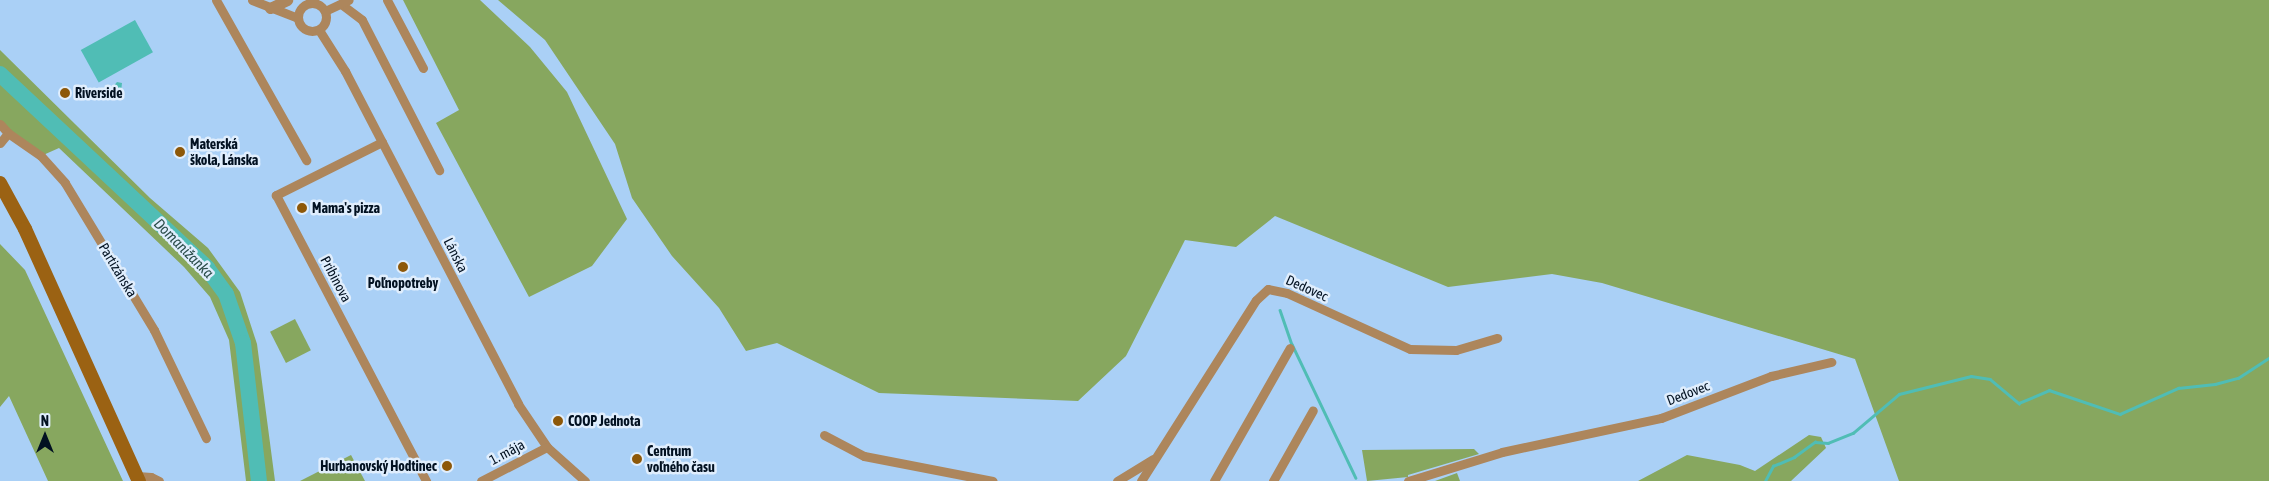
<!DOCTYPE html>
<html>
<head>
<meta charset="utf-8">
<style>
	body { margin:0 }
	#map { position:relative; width:2269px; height:481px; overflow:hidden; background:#aad0f6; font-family:"Asap Condensed",sans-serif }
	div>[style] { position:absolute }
	.green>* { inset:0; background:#87a75f; transform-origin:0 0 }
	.water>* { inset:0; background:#50bdb5; transform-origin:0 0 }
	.stream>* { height:2.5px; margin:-1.25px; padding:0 1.25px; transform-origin:1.25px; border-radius:1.25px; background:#50bdb5 }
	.river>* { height:16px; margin:-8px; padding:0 8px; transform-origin:8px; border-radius:8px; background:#50bdb5 }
	.minor>* { height:9px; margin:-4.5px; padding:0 4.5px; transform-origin:4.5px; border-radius:4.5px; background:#ad865c }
	.minor>.ring { margin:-4.5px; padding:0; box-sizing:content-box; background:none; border:9px solid #ad865c; border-radius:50% }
	.tertiary>* { height:11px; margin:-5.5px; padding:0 5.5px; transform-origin:5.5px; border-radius:5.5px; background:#ad865c }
	.secondary>* { height:14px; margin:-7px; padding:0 7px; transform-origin:7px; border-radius:7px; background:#9b6213 }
	.dots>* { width:14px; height:14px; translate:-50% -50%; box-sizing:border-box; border:2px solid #e0eefd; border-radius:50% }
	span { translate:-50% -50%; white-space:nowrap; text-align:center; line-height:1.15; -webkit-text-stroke:5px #e0eefd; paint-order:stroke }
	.poi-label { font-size:14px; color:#021121; font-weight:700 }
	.left { translate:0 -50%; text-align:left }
	.right { translate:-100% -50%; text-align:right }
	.street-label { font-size:14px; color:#021121 }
	.water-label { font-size:15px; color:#2c4d4a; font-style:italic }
	.north { position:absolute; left:20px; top:411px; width:50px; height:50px; -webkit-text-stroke:4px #e0eefd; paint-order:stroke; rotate:0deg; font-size:14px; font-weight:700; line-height:20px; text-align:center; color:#021121 }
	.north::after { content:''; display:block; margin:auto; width:18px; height:22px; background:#021121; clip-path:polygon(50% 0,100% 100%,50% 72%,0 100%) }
</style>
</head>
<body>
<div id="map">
	<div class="green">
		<div style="clip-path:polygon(403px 0,480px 0,530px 47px,567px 92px,627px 219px,592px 266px,529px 297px,436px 123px,459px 110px)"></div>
		<div style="clip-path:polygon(498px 0,2269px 0,2269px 481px,1899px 481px,1855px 359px,1602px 283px,1552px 274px,1448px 287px,1275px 216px,1236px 247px,1185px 240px,1126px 356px,1078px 401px,879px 393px,777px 343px,746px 351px,719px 308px,672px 256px,632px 198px,615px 144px,545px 40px)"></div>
		<div style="clip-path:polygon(0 50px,150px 198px,208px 248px,240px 292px,257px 344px,275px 481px,246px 481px,229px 340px,210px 297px,184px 267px,59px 148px,41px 156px,0 124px)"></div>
		<div style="clip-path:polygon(0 244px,25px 270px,123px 481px,48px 481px,9px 396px,0 407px)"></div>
		<div style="left:295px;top:319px;width:35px;height:28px;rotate:63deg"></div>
		<div style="clip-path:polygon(1809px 435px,1821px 437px,1826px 448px,1791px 481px,1638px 481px,1687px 455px,1740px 465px,1755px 471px)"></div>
		<div style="clip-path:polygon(1474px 449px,1479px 454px,1408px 475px,1408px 477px,1367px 481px,1362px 450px)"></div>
		<div style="clip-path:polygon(351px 455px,365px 481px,300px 481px,349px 456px)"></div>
		<div style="clip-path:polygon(1457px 473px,1460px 481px,1435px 481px)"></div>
	</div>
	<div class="water">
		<div style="left:135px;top:20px;width:37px;height:62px;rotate:61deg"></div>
		<div style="clip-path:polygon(117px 82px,122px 83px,121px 92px,110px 97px,106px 95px)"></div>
	</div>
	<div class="stream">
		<div style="left:1280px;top:310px;width:36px;rotate:71deg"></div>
		<div style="left:1292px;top:344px;width:148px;rotate:64.5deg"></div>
		<div style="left:1765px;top:481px;width:17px;rotate:-62deg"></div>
		<div style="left:1773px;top:466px;width:23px;rotate:-23deg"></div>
		<div style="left:1794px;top:457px;width:26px;rotate:-36deg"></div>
		<div style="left:1815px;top:442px;width:13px;rotate:4deg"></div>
		<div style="left:1828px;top:443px;width:27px;rotate:-22deg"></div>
		<div style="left:1853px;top:433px;width:60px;rotate:-40.3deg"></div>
		<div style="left:1899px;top:394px;width:74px;rotate:-14deg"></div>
		<div style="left:1971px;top:376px;width:19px;rotate:9deg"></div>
		<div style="left:1990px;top:379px;width:38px;rotate:40deg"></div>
		<div style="left:2019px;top:403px;width:33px;rotate:-23deg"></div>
		<div style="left:2049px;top:390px;width:75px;rotate:18.7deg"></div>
		<div style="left:2120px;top:414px;width:64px;rotate:-24.1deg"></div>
		<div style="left:2178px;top:388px;width:37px;rotate:-6deg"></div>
		<div style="left:2215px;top:384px;width:24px;rotate:-15deg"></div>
		<div style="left:2238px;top:378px;width:37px;rotate:-33deg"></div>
	</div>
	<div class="river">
		<div style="left:0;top:74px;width:284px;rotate:43.1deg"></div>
		<div style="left:207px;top:268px;width:32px;rotate:54deg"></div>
		<div style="left:226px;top:294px;width:52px;rotate:70.9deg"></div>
		<div style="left:243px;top:343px;width:139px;rotate:83.4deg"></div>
	</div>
	<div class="minor">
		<div style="left:216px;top:0;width:184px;rotate:60.6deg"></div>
		<div style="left:252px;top:0;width:49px;rotate:21.4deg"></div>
		<div style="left:387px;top:0;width:77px;rotate:62.1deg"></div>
		<div class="ring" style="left:298px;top:3px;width:19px;height:19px"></div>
		<div style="left:341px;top:4px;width:26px;rotate:37deg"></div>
		<div style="left:362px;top:20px;width:169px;rotate:62.8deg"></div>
		<div style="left:325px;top:11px;width:26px;rotate:-25deg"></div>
		<div style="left:319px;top:30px;width:49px;rotate:57.6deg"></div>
		<div style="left:345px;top:71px;width:375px;rotate:62.5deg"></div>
		<div style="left:518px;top:404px;width:52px;rotate:56deg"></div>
		<div style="left:547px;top:447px;width:51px;rotate:41.8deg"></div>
		<div style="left:0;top:124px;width:12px;rotate:48deg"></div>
		<div style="left:382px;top:142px;width:119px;rotate:153.4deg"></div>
		<div style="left:276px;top:195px;width:323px;rotate:62.3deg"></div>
		<div style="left:0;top:143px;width:13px;rotate:-51deg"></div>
		<div style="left:8px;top:133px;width:40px;rotate:34.9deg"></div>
		<div style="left:41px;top:156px;width:36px;rotate:48deg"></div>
		<div style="left:65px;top:183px;width:172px;rotate:58.8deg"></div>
		<div style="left:154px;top:330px;width:120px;rotate:64.3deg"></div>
		<div style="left:824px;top:435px;width:45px;rotate:27.7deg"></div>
		<div style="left:864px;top:456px;width:131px;rotate:11deg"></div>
		<div style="left:137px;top:476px;width:14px;rotate:4deg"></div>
		<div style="left:151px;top:477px;width:9px;rotate:27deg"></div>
		<div style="left:481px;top:481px;width:74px;rotate:-27.3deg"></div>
		<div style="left:1117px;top:481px;width:42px;rotate:-31.4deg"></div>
		<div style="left:1141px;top:481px;width:214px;rotate:-57.6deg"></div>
		<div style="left:1256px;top:300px;width:16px;rotate:-43deg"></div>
		<div style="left:1268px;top:289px;width:19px;rotate:12deg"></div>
		<div style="left:1287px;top:293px;width:135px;rotate:24.5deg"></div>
		<div style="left:1410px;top:349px;width:46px;rotate:1.2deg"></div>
		<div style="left:1456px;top:350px;width:43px;rotate:-16.3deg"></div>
		<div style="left:1214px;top:481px;width:153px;rotate:-60.3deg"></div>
		<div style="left:1273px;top:481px;width:81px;rotate:-60.6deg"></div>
		<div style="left:1408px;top:481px;width:98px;rotate:-17.1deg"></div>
		<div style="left:1502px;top:452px;width:163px;rotate:-12.1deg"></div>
		<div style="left:1661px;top:418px;width:118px;rotate:-20.9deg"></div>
		<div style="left:1771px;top:376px;width:62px;rotate:-13.1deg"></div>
	</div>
	<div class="tertiary">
		<div style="left:270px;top:8px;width:19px;rotate:-25deg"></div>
	</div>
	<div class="secondary">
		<div style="left:0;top:183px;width:52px;rotate:61.5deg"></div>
		<div style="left:25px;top:229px;width:277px;rotate:65.7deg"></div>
	</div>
	<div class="dots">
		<div style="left:65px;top:93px;background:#8d5809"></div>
		<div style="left:180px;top:152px;background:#8d5809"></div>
		<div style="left:302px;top:208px;background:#8d5809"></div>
		<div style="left:403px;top:267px;background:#8d5809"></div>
		<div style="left:558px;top:421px;background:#8d5809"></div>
		<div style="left:637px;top:459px;background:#8d5809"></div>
		<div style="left:447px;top:466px;background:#8d5809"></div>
	</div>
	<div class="poi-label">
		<span class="left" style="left:75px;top:93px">Riverside</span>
		<span class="left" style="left:190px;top:152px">Materská<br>škola, Lánska</span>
		<span class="left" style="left:312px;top:208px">Mama's pizza</span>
		<span style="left:403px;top:283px">Poľnopotreby</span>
		<span class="left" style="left:568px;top:421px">COOP Jednota</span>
		<span class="left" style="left:647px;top:459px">Centrum<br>voľného času</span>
		<span class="right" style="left:437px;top:466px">Hurbanovský Hodtinec</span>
	</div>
	<div class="street-label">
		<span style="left:456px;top:255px;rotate:63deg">Lánska</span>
		<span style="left:118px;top:270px;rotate:59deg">Partizánska</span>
		<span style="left:336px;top:279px;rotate:62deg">Pribinova</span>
		<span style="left:1307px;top:288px;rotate:24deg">Dedovec</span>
		<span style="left:1688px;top:393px;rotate:-21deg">Dedovec</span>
		<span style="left:507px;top:452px;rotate:-28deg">1. mája</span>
	</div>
	<div class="water-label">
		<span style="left:184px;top:248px;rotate:45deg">Domanižanka</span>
	</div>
	<div class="north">N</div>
</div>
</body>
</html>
